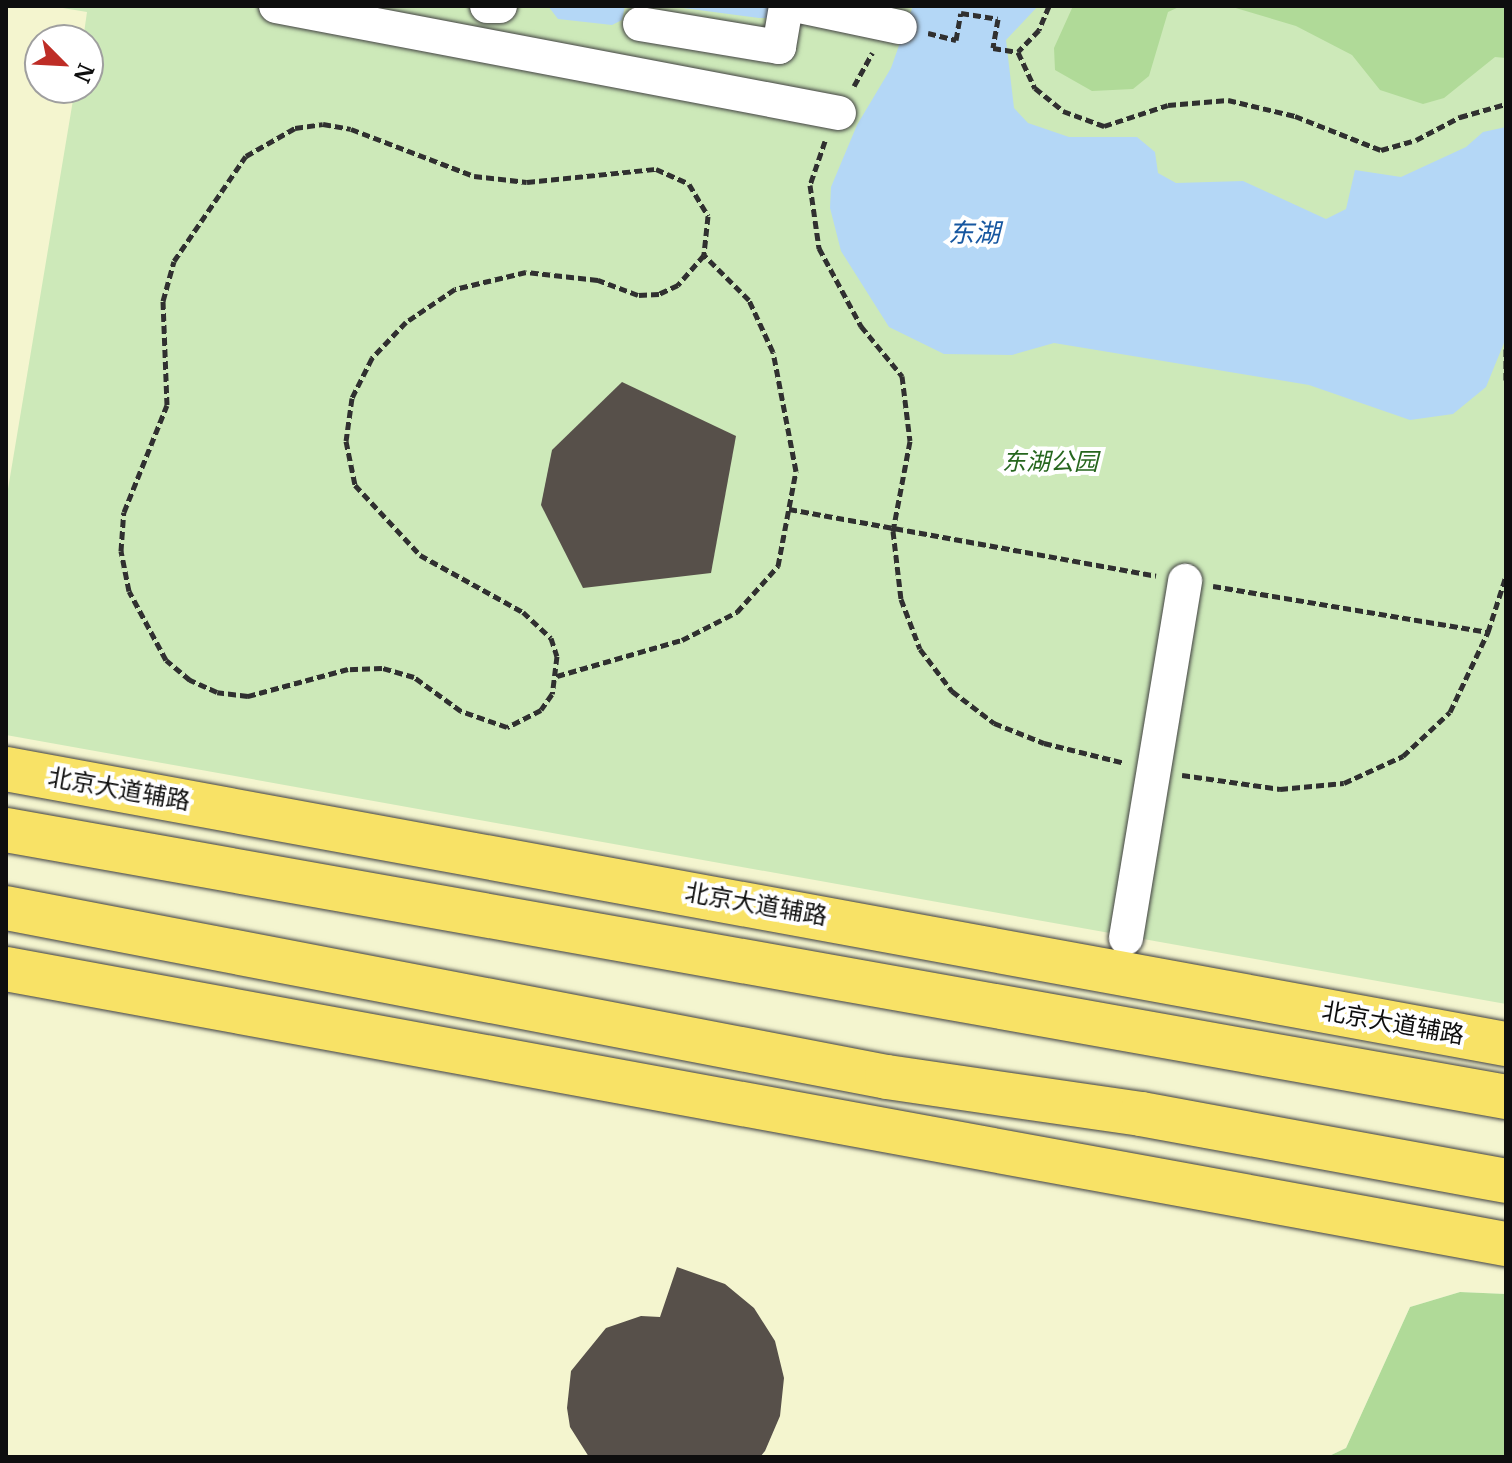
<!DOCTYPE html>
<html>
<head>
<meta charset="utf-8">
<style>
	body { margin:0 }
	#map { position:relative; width:1512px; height:1463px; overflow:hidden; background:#fffdef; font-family:Merriweather,"Noto Sans SC",serif }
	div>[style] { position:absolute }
	.farmland>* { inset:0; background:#f4f5cf }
	.green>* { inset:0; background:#cde9b9 }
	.forest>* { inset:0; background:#b0da98 }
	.water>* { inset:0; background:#b4d7f6 }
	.building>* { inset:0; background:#57504a }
	.path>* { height:5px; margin-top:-2.5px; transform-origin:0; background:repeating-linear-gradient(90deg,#303030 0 8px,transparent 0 12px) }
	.roads { filter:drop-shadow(0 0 2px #414141) drop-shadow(0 0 2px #414141) }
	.minor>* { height:34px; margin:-17px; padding:0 17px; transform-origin:17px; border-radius:17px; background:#fff }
	.major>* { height:44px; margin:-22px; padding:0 22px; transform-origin:22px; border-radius:22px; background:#f8e266 }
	span { translate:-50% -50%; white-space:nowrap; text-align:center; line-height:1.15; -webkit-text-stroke:8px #fff; paint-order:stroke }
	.park-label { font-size:24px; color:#26661e; font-style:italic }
	.street-label { font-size:24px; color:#0e0e0e }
	.water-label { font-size:26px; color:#1757a0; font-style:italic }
	.frame { position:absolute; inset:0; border:8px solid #0e0e0e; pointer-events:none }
	.north { position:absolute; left:24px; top:24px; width:80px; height:80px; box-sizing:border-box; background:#fff; border:2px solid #9f9f9f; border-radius:50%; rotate:114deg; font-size:22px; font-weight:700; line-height:32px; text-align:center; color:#0e0e0e }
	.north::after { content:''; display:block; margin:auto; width:28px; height:36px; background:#be2d26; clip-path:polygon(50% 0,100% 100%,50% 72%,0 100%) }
</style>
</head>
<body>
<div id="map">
	<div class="farmland">
		<div style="clip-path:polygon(evenodd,6px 6px,1506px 6px,1506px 1294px,1460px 1292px,1410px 1307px,1346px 1448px,1327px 1457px,6px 1457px,6px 6px,40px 40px,88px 40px,88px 88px,40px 88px,40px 40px)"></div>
	</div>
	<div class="green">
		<div style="clip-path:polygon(51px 6px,1506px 6px,1506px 1004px,6px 735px,6px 501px,75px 88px,88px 88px,88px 40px,83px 40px,87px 12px)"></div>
	</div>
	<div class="forest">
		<div style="clip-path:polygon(1073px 6px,1181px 6px,1168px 12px,1149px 76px,1133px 89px,1092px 91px,1055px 70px,1054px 48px)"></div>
		<div style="clip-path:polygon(1229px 6px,1506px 6px,1506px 58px,1495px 57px,1444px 98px,1423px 104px,1380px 90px,1352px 55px,1296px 26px)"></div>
		<div style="clip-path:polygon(1460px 1292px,1506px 1294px,1506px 1457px,1327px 1457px,1346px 1448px,1410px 1307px)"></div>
	</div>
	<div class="water">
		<div style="clip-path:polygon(548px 6px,625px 6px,622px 20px,612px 25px,558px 19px)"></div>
		<div style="clip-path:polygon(668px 6px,773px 6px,767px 18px,759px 18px)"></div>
		<div style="clip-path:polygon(913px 6px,1038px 6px,1006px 40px,1014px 108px,1028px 123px,1069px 137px,1137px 137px,1155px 152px,1158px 173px,1176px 183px,1243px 181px,1326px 219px,1346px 209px,1355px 170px,1401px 177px,1466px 147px,1483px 132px,1506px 127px,1506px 338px,1486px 387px,1453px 414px,1410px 420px,1309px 385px,1054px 343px,1012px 355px,944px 354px,889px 327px,841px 251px,830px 208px,831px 187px,857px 125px,891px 68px)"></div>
	</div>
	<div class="building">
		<div style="clip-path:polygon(622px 382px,736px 436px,711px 573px,583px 588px,541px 505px,552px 450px)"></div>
		<div style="clip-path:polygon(677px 1267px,725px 1284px,754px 1308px,775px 1341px,784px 1378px,780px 1416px,765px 1451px,760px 1457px,589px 1457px,570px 1427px,567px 1408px,571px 1371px,606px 1328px,641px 1316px,660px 1317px)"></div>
	</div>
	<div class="path">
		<div style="left:1049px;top:6px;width:26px;rotate:113deg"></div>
		<div style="left:1039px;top:30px;width:30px;rotate:134deg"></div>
		<div style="left:1018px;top:52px;width:40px;rotate:65deg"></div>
		<div style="left:1035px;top:88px;width:36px;rotate:39deg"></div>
		<div style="left:1063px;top:111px;width:44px;rotate:20.1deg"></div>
		<div style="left:1104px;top:126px;width:67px;rotate:-18.2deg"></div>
		<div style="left:1168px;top:105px;width:60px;rotate:-4.8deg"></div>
		<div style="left:1228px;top:100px;width:69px;rotate:13.4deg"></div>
		<div style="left:1295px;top:116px;width:92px;rotate:21.6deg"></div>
		<div style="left:1381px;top:150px;width:36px;rotate:-16deg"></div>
		<div style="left:1416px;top:140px;width:50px;rotate:-27.6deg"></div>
		<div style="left:1460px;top:117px;width:48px;rotate:-15.8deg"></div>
		<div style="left:928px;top:33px;width:29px;rotate:14deg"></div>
		<div style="left:956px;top:40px;width:27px;rotate:-80deg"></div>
		<div style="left:961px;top:13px;width:37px;rotate:9deg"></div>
		<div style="left:998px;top:19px;width:29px;rotate:100deg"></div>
		<div style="left:993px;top:48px;width:25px;rotate:9deg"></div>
		<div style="left:854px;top:86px;width:38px;rotate:-61deg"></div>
		<div style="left:323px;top:124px;width:28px;rotate:10deg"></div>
		<div style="left:351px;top:129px;width:132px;rotate:20.9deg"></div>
		<div style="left:474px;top:176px;width:53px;rotate:6.5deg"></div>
		<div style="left:527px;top:182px;width:130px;rotate:-5.8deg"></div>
		<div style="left:656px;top:169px;width:36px;rotate:24deg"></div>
		<div style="left:689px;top:184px;width:37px;rotate:59deg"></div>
		<div style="left:708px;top:216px;width:39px;rotate:96deg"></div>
		<div style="left:704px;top:255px;width:40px;rotate:131deg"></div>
		<div style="left:678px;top:285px;width:21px;rotate:155deg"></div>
		<div style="left:659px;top:294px;width:21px;rotate:177deg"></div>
		<div style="left:638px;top:295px;width:43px;rotate:-159.4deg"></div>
		<div style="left:598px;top:280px;width:72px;rotate:-173.7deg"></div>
		<div style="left:526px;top:272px;width:73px;rotate:166.5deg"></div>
		<div style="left:455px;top:289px;width:59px;rotate:146deg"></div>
		<div style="left:406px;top:322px;width:50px;rotate:133.4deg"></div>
		<div style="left:372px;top:358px;width:45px;rotate:116.6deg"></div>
		<div style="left:352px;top:398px;width:43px;rotate:97.9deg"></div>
		<div style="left:346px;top:441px;width:45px;rotate:78.4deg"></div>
		<div style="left:355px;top:485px;width:96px;rotate:47.1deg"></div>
		<div style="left:420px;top:555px;width:118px;rotate:29deg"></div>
		<div style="left:523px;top:612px;width:38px;rotate:43deg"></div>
		<div style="left:551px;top:638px;width:19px;rotate:72deg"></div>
		<div style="left:557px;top:656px;width:38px;rotate:97deg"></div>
		<div style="left:552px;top:694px;width:19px;rotate:125deg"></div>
		<div style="left:541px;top:710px;width:38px;rotate:153deg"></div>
		<div style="left:507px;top:727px;width:49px;rotate:-160.8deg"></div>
		<div style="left:461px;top:711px;width:58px;rotate:-144.1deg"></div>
		<div style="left:414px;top:677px;width:33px;rotate:-164deg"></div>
		<div style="left:382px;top:668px;width:34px;rotate:178deg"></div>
		<div style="left:348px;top:669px;width:104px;rotate:164.9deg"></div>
		<div style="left:248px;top:696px;width:31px;rotate:-173deg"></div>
		<div style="left:217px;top:692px;width:30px;rotate:-156deg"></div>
		<div style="left:190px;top:680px;width:31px;rotate:-140deg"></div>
		<div style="left:166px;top:660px;width:78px;rotate:-118.2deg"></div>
		<div style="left:129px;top:591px;width:41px;rotate:-101.3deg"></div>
		<div style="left:121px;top:551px;width:39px;rotate:-86deg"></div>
		<div style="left:124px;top:512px;width:115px;rotate:-68.1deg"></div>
		<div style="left:167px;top:405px;width:104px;rotate:-92.2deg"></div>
		<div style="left:163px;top:301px;width:41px;rotate:-74.6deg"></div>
		<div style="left:174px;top:261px;width:127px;rotate:-55.6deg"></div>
		<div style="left:246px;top:156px;width:56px;rotate:-29.7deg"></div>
		<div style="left:295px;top:128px;width:28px;rotate:-8deg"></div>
		<div style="left:825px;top:141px;width:46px;rotate:108.8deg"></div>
		<div style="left:810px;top:185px;width:64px;rotate:81.9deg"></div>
		<div style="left:819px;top:248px;width:89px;rotate:61.7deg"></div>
		<div style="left:861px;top:326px;width:65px;rotate:50.6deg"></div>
		<div style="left:902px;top:376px;width:65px;rotate:83deg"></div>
		<div style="left:910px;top:441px;width:92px;rotate:100.7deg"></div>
		<div style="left:893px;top:531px;width:68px;rotate:83.3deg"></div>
		<div style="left:901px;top:599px;width:53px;rotate:69.2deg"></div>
		<div style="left:920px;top:649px;width:53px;rotate:52.7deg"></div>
		<div style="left:952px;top:691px;width:53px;rotate:37.3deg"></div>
		<div style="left:994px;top:723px;width:54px;rotate:21.8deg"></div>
		<div style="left:1044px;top:743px;width:83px;rotate:13.9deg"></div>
		<div style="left:1506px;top:349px;width:31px;rotate:90deg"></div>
		<div style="left:789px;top:509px;width:373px;rotate:10.3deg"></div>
		<div style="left:1213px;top:586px;width:279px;rotate:9.5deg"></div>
		<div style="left:557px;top:676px;width:130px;rotate:-16.1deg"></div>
		<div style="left:682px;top:640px;width:62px;rotate:-27deg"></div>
		<div style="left:737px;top:612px;width:62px;rotate:-48.3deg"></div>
		<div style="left:778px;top:566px;width:97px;rotate:-79.3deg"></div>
		<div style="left:796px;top:471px;width:121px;rotate:-100.9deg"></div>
		<div style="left:773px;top:352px;width:57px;rotate:-114.8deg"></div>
		<div style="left:749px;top:300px;width:64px;rotate:-135deg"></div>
		<div style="left:1182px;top:775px;width:99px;rotate:8.1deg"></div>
		<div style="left:1280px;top:789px;width:64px;rotate:-5.4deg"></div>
		<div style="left:1344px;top:783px;width:65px;rotate:-24.6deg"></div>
		<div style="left:1403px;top:756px;width:64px;rotate:-43.1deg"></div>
		<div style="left:1450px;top:712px;width:89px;rotate:-64.6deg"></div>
		<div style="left:1488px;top:632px;width:59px;rotate:-72.2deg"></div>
	</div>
	<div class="roads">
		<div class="minor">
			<div style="left:276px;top:6px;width:573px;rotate:10.76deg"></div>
			<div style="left:487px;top:6px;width:13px"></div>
			<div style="left:800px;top:6px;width:102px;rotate:11.9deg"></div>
			<div style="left:640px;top:24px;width:141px;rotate:9.4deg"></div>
			<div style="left:779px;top:47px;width:42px;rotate:-80.3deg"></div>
			<div style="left:1126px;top:938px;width:362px;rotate:-80.6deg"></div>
		</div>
		<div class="major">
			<div style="left:6px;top:769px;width:1525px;rotate:10.39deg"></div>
			<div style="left:6px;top:830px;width:1524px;rotate:10.09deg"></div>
			<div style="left:6px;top:908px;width:897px;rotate:10.86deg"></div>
			<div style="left:887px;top:1077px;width:257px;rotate:8.3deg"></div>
			<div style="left:1141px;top:1114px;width:371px;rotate:10.4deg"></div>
			<div style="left:6px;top:969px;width:1525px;rotate:10.39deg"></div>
		</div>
	</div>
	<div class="park-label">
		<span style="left:1050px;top:462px">东湖公园</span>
	</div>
	<div class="street-label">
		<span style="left:119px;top:789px;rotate:10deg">北京大道辅路</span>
		<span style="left:756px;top:904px;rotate:10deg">北京大道辅路</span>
		<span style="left:1393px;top:1023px;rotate:10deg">北京大道辅路</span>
	</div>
	<div class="water-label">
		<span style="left:974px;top:233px">东湖</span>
	</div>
	<div class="frame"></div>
	<div class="north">N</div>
</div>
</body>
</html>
